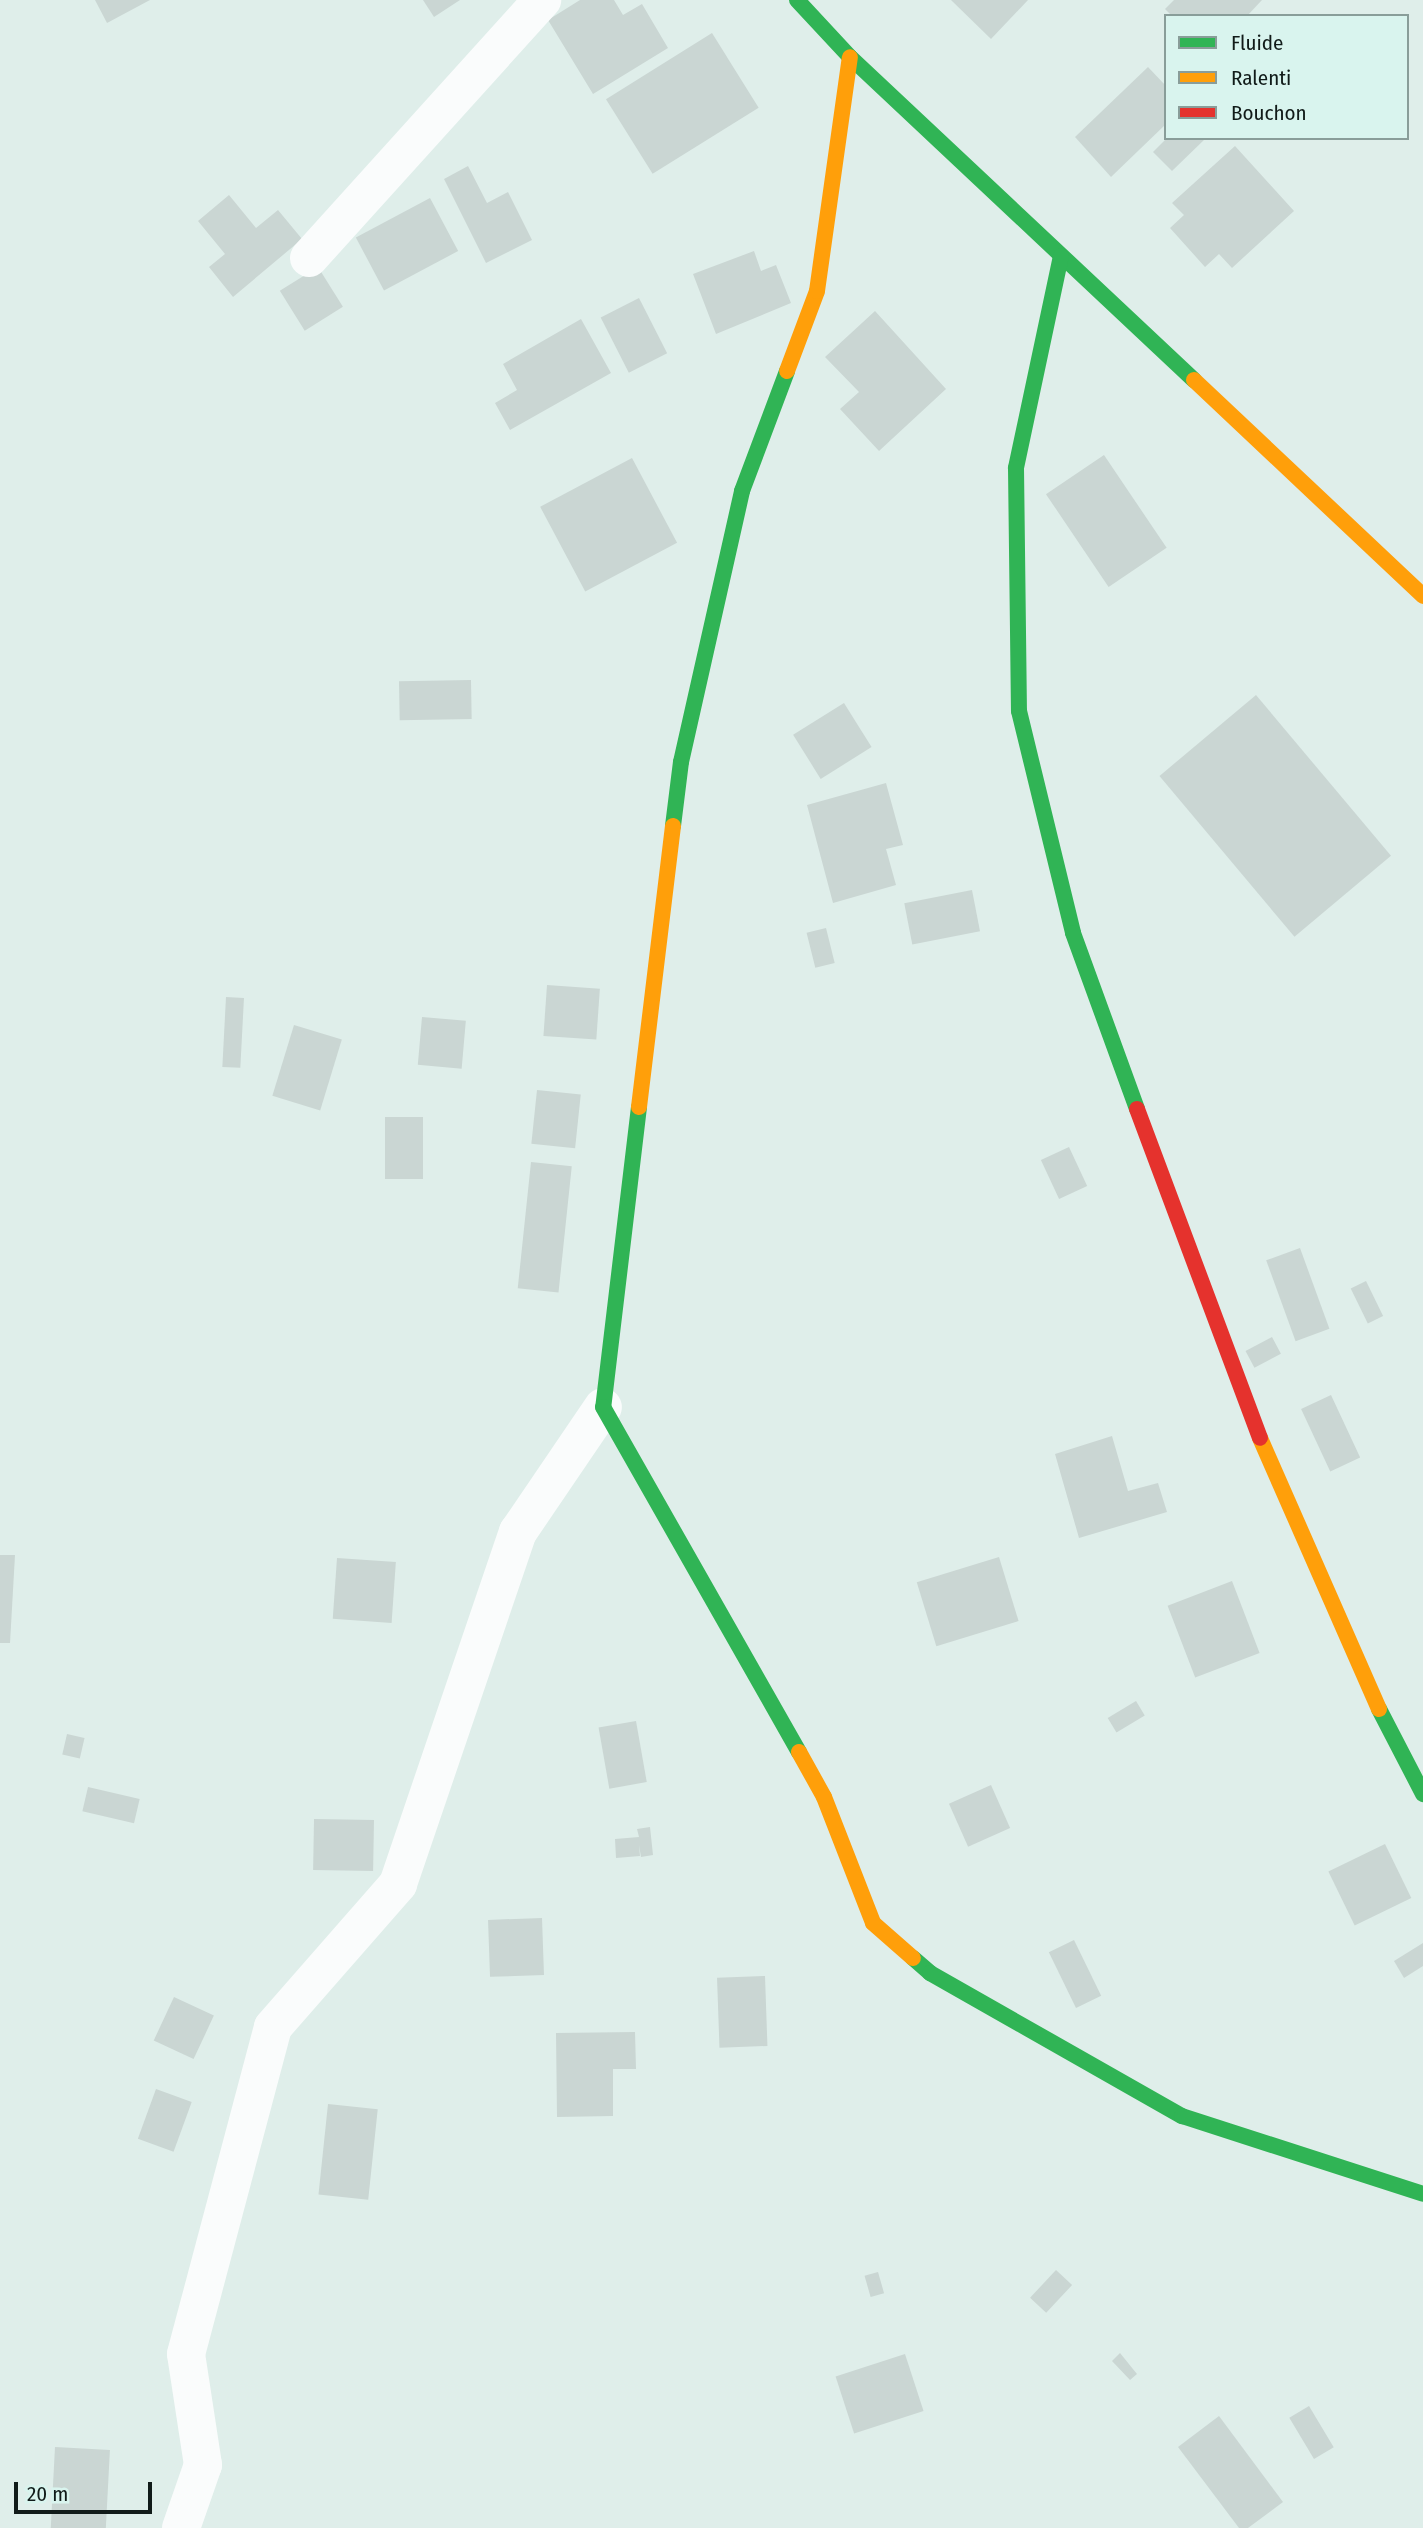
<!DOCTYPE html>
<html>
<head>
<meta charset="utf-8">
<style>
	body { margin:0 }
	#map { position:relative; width:1423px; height:2528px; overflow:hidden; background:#dfeeea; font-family:"Fira Sans Condensed",sans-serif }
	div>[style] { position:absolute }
	.building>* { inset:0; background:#cad6d3; transform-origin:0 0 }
	.street>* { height:38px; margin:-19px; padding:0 19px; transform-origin:19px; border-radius:19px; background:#fafcfc }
	.fast>* { height:16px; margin:-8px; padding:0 8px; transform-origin:8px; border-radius:8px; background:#30b455 }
	.slow>* { height:16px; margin:-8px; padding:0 8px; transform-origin:8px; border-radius:8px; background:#ff9f0a }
	.jam>* { height:16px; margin:-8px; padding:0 8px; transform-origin:8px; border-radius:8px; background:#e5322d }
	span { translate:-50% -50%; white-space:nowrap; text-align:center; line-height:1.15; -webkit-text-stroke:5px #d9f4ee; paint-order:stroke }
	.legend { position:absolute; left:1164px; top:14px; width:245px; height:126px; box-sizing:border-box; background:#d9f4ee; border:2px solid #899d99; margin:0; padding:9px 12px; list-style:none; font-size:21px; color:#111b19 }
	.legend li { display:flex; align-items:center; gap:14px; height:35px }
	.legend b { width:35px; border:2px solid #899d99 }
	.scale { position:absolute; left:14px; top:2482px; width:138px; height:32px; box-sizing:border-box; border:4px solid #111b19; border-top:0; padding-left:9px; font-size:21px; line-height:24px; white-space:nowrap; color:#111b19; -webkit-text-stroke:5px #d9f4ee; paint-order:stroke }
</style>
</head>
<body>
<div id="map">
	<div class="building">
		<div style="clip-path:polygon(95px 0,150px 0,107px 23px)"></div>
		<div style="clip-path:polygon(423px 0,460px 0,434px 17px)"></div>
		<div style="clip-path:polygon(580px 0,614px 0,623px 15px,642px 4px,668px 48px,593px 94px,548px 20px)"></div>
		<div style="clip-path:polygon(951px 0,1028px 0,991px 39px)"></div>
		<div style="clip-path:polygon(1174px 0,1262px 0,1247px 16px,1172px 16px,1165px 9px)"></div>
		<div style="left:712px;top:33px;width:88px;height:125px;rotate:58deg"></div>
		<div style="clip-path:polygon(1148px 67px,1166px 86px,1166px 124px,1111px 177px,1075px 137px)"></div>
		<div style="clip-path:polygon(1167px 138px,1206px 138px,1172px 171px,1153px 152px)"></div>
		<div style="clip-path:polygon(1235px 146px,1294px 211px,1232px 268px,1219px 254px,1205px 267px,1170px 228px,1184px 215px,1172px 203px)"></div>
		<div style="clip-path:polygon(468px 166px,487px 203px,508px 192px,532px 240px,486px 263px,444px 179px)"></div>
		<div style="clip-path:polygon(229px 195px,256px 228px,278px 210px,302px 239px,233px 297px,209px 267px,225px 254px,198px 221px)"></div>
		<div style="left:430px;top:198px;width:60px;height:84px;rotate:62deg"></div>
		<div style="clip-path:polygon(754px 251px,761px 271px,776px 265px,791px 303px,716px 334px,693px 274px)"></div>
		<div style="left:318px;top:267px;width:47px;height:45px;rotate:58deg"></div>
		<div style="left:639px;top:298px;width:62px;height:43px;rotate:63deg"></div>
		<div style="clip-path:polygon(875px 311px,946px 389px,879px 451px,840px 409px,859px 392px,825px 357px)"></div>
		<div style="clip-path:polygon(581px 319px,611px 373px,510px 430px,495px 403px,517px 390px,503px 364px)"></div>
		<div style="left:1104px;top:455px;width:112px;height:70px;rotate:56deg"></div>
		<div style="left:632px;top:458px;width:96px;height:104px;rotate:62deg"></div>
		<div style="left:471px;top:680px;width:39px;height:72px;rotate:89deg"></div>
		<div style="left:1256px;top:695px;width:210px;height:126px;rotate:50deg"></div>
		<div style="left:844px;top:703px;width:52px;height:60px;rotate:58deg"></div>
		<div style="clip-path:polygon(886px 783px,903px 845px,886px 849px,896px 885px,833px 903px,807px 805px)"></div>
		<div style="left:972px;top:890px;width:42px;height:69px;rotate:79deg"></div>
		<div style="left:826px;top:928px;width:36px;height:20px;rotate:76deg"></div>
		<div style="left:547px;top:985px;width:53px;height:51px;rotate:4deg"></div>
		<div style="left:226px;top:997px;width:18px;height:70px;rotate:3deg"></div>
		<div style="left:422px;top:1017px;width:44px;height:48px;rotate:5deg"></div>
		<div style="left:294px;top:1025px;width:50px;height:74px;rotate:17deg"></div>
		<div style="left:537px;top:1090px;width:44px;height:54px;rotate:6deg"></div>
		<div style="left:385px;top:1117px;width:38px;height:62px"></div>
		<div style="left:1069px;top:1147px;width:43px;height:31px;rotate:65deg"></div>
		<div style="left:531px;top:1162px;width:41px;height:127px;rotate:6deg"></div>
		<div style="left:1300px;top:1248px;width:86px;height:36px;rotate:70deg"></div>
		<div style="left:1366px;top:1281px;width:39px;height:17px;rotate:64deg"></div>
		<div style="left:1272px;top:1337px;width:19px;height:30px;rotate:62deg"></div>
		<div style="left:1331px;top:1395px;width:69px;height:33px;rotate:65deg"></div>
		<div style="clip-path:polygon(1112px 1436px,1128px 1491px,1158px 1483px,1167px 1512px,1079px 1538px,1055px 1454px)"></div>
		<div style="clip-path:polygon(0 1555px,15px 1555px,10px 1643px,0 1643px)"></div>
		<div style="left:999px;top:1557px;width:67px;height:86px;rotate:73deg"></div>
		<div style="left:337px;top:1558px;width:59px;height:61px;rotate:4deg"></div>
		<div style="left:1232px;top:1581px;width:77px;height:69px;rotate:69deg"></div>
		<div style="left:1136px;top:1701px;width:17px;height:33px;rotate:59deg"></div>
		<div style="left:636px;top:1721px;width:62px;height:38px;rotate:80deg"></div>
		<div style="left:67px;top:1734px;width:18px;height:21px;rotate:13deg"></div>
		<div style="left:991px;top:1785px;width:47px;height:46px;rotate:66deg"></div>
		<div style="left:88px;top:1787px;width:53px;height:25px;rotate:13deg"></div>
		<div style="left:314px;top:1819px;width:60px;height:51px;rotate:1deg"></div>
		<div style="clip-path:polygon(650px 1827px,653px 1855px,641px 1857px,639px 1845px,640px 1856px,616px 1858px,615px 1839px,639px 1837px,637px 1829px)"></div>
		<div style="left:1385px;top:1844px;width:60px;height:63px;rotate:64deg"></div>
		<div style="left:542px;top:1918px;width:57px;height:54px;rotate:88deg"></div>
		<div style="left:1074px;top:1940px;width:62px;height:28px;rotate:64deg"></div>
		<div style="clip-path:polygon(1423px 1943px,1423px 1966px,1404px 1978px,1394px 1961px)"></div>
		<div style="left:765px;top:1976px;width:70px;height:48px;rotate:88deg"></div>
		<div style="left:174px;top:1997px;width:44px;height:48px;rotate:25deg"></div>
		<div style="clip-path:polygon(635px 2032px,636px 2069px,613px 2069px,613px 2116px,557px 2117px,556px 2033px)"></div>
		<div style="left:156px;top:2089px;width:38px;height:53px;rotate:20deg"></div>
		<div style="left:328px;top:2104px;width:50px;height:91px;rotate:6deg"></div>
		<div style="left:1056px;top:2270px;width:22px;height:38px;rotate:43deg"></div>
		<div style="left:878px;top:2272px;width:22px;height:14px;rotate:74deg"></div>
		<div style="clip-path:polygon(1120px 2353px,1137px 2374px,1130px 2380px,1112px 2361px)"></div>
		<div style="left:905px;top:2354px;width:60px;height:73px;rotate:72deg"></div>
		<div style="left:1309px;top:2406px;width:48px;height:23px;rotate:59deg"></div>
		<div style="clip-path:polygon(1219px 2416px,1283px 2502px,1248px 2528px,1239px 2528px,1178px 2447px)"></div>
		<div style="left:55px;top:2447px;width:55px;height:81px;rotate:3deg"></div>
	</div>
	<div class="street">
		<div style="left:309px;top:258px;width:348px;rotate:-47.9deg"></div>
		<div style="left:181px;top:2528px;width:67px;rotate:-70.8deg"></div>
		<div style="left:203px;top:2465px;width:112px;rotate:-98.7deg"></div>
		<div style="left:186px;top:2354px;width:338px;rotate:-75.1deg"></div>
		<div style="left:273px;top:2027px;width:190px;rotate:-48.8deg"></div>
		<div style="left:398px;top:1884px;width:372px;rotate:-71.2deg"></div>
		<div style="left:518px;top:1532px;width:151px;rotate:-55.8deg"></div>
	</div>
	<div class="fast">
		<div style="left:797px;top:0;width:78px;rotate:47.1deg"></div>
		<div style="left:850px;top:57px;width:472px;rotate:43.2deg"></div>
		<div style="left:1061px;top:256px;width:217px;rotate:102deg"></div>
		<div style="left:1016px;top:468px;width:243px;rotate:89.3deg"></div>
		<div style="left:1019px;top:711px;width:228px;rotate:76.3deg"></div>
		<div style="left:1073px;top:933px;width:187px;rotate:70deg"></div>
		<div style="left:673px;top:826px;width:64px;rotate:-82.9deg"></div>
		<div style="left:681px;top:762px;width:278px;rotate:-77.3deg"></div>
		<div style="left:742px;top:491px;width:128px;rotate:-69.4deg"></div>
		<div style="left:639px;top:1107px;width:302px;rotate:96.8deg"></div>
		<div style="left:603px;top:1407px;width:397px;rotate:60.4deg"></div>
		<div style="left:1379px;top:1709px;width:96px;rotate:62.6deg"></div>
		<div style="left:913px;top:1958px;width:23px;rotate:41deg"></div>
		<div style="left:930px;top:1973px;width:290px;rotate:29.6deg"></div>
		<div style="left:1182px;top:2116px;width:253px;rotate:17.9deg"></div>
	</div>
	<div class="slow">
		<div style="left:787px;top:371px;width:85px;rotate:-69.4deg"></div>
		<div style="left:817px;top:291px;width:236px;rotate:-82deg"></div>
		<div style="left:1194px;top:380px;width:315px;rotate:43.3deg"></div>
		<div style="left:639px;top:1107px;width:283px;rotate:-83.1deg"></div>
		<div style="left:1260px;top:1438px;width:296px;rotate:66.3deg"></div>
		<div style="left:799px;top:1752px;width:51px;rotate:60.9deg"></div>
		<div style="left:824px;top:1797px;width:135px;rotate:68.7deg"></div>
		<div style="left:873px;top:1923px;width:53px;rotate:41.2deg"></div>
	</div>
	<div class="jam">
		<div style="left:1137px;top:1109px;width:351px;rotate:69.5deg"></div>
	</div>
	<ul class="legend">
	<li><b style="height:9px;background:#30b455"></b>Fluide</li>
	<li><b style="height:9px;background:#ff9f0a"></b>Ralenti</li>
	<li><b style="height:9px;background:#e5322d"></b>Bouchon</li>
	</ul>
	<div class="scale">20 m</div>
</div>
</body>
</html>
